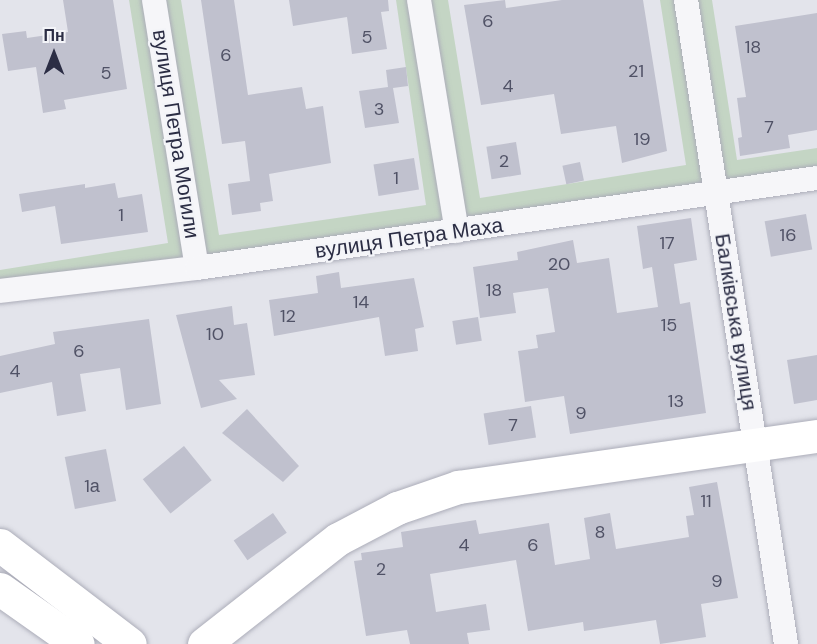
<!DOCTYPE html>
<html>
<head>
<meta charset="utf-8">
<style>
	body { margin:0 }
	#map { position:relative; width:817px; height:644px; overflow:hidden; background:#e3e4eb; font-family:"DM Sans",sans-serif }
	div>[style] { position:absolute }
	.green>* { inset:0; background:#c4d5c4 }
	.building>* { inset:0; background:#c0c1ce; transform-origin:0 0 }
	.roads { filter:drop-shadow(0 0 2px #acadb9) drop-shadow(0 0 2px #acadb9) }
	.street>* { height:24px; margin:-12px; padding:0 12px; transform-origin:12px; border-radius:12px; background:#f6f6f9 }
	.secondary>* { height:33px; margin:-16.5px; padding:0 16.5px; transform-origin:16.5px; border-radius:16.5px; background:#fff }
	span { translate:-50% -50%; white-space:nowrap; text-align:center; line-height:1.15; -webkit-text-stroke:4.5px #f3f4f8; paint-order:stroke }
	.number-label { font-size:18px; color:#505266 }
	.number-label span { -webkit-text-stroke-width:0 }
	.street-label { font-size:21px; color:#2b2d44 }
	.north { position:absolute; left:24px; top:24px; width:60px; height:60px; -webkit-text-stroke:4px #f3f4f8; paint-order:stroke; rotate:0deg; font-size:16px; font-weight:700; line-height:24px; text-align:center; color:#2b2d44 }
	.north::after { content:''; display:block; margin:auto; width:21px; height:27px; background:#2b2d44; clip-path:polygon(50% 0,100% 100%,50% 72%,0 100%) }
</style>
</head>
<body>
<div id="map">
	<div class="green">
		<div style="clip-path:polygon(129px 0,146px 0,188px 261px,0 283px,0 270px,168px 243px)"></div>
		<div style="clip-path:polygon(162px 0,181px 0,219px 235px,426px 205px,396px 0,411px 0,447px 224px,204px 259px)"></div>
		<div style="clip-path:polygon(428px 0,448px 0,480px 198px,686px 165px,660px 0,678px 0,707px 187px,464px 222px)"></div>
		<div style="clip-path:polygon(694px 0,712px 0,737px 160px,817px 148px,817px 169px,723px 185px)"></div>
	</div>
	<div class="building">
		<div style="clip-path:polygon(63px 0,113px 0,127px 89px,64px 100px,66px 109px,43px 113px,36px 67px,8px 71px,2px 34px,26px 31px,27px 38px,68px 32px)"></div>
		<div style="clip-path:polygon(201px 0,234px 0,248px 95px,302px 87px,306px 109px,323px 106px,331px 163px,269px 174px,273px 201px,260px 203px,261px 211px,232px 215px,228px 184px,250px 181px,245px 141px,222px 144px)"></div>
		<div style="clip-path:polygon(289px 0,388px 0,389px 11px,381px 12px,387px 49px,352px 54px,347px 17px,293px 26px)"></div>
		<div style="clip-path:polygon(505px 0,506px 8px,562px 0,643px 0,667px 151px,622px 163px,616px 126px,561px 134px,554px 94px,481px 105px,464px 5px)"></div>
		<div style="clip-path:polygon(817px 13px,817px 130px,788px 135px,790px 148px,740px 156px,738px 138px,742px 137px,737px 98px,746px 97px,735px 26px)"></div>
		<div style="clip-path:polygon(406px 67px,408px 86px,393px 88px,399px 123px,365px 128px,359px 91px,388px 87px,386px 70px)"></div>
		<div style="left:516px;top:142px;width:33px;height:30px;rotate:81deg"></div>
		<div style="left:414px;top:158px;width:32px;height:41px;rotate:81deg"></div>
		<div style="left:580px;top:162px;width:19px;height:18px;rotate:78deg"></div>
		<div style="clip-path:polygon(115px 183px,118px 198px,142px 194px,148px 232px,61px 244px,55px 206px,22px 212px,19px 194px,85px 184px,85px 188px)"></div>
		<div style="left:806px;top:214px;width:36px;height:42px;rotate:80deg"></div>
		<div style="clip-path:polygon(691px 218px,697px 260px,674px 264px,680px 304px,690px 302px,706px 413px,570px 434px,564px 396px,525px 402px,518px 351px,538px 348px,536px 335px,555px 332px,548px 288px,513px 293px,516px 313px,480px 318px,473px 267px,518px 260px,517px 252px,573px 240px,577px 263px,609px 258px,617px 313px,658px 307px,652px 267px,643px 269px,637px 226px)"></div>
		<div style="clip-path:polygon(339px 272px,341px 288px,414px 278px,424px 327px,415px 329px,418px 351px,385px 356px,379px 317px,274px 336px,269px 300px,318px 293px,316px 276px)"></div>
		<div style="clip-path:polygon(232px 306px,234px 325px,247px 323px,255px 375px,219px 380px,237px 399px,201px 408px,176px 315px)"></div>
		<div style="left:478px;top:317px;width:24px;height:26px;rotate:81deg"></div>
		<div style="clip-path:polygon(149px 319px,161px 404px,126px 410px,120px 368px,80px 374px,86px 411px,57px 416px,52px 382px,0 393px,0 356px,55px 344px,53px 332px)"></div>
		<div style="clip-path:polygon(817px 355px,817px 400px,794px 404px,787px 360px)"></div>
		<div style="left:531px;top:406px;width:32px;height:48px;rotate:81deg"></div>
		<div style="clip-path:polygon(247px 409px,299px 466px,283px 482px,222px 433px)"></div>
		<div style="left:184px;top:446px;width:44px;height:53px;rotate:51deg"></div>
		<div style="left:106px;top:449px;width:53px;height:42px;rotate:79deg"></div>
		<div style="clip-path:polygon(717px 482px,738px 598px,701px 604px,706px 637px,660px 644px,656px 620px,584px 631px,583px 622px,528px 631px,516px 560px,430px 574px,436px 612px,486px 604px,490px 630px,467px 633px,469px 644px,410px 644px,407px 630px,366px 636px,354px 561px,362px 560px,361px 553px,403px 547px,401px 532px,476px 520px,479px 534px,549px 523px,555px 565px,590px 559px,584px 518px,610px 513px,616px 549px,689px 537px,686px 516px,694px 515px,689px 487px)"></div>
		<div style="left:273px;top:513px;width:24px;height:48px;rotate:55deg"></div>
	</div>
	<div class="roads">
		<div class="street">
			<div style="left:154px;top:0;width:271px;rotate:80.9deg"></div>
			<div style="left:419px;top:0;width:234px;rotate:80.7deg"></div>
			<div style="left:686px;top:0;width:652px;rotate:81.17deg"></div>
			<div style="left:0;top:291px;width:198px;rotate:-6.7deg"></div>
			<div style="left:197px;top:268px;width:626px;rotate:-8.26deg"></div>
		</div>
		<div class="secondary">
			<div style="left:0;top:545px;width:163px;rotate:37.3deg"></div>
			<div style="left:0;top:589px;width:95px;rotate:35.2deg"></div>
			<div style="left:204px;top:644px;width:170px;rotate:-38.1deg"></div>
			<div style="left:338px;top:539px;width:67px;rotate:-27.7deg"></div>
			<div style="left:397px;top:508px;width:65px;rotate:-19deg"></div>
			<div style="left:458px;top:487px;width:363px;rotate:-8.1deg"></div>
		</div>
	</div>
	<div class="number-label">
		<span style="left:488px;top:21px">6</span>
		<span style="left:367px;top:37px">5</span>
		<span style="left:753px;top:47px">18</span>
		<span style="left:226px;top:55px">6</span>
		<span style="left:636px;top:71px">21</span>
		<span style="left:106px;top:73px">5</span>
		<span style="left:508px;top:86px">4</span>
		<span style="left:379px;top:109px">3</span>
		<span style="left:769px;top:127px">7</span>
		<span style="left:642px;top:139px">19</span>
		<span style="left:504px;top:161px">2</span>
		<span style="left:396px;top:178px">1</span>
		<span style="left:121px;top:215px">1</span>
		<span style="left:788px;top:235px">16</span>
		<span style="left:667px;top:243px">17</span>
		<span style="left:559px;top:264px">20</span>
		<span style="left:494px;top:290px">18</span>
		<span style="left:361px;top:302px">14</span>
		<span style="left:288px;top:316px">12</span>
		<span style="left:669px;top:325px">15</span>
		<span style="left:215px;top:334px">10</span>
		<span style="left:79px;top:351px">6</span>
		<span style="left:15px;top:371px">4</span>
		<span style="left:676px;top:401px">13</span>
		<span style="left:581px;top:413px">9</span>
		<span style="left:513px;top:425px">7</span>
		<span style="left:92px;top:486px">1а</span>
		<span style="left:706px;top:501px">11</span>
		<span style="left:600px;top:532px">8</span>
		<span style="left:464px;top:545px">4</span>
		<span style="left:533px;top:545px">6</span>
		<span style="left:381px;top:569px">2</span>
		<span style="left:717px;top:581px">9</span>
	</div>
	<div class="street-label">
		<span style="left:176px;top:134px;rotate:81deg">вулиця Петра Могили</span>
		<span style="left:409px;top:238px;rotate:-8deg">вулиця Петра Маха</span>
		<span style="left:736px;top:322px;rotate:81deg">Балківська вулиця</span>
	</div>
	<div class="north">Пн</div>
</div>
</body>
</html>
